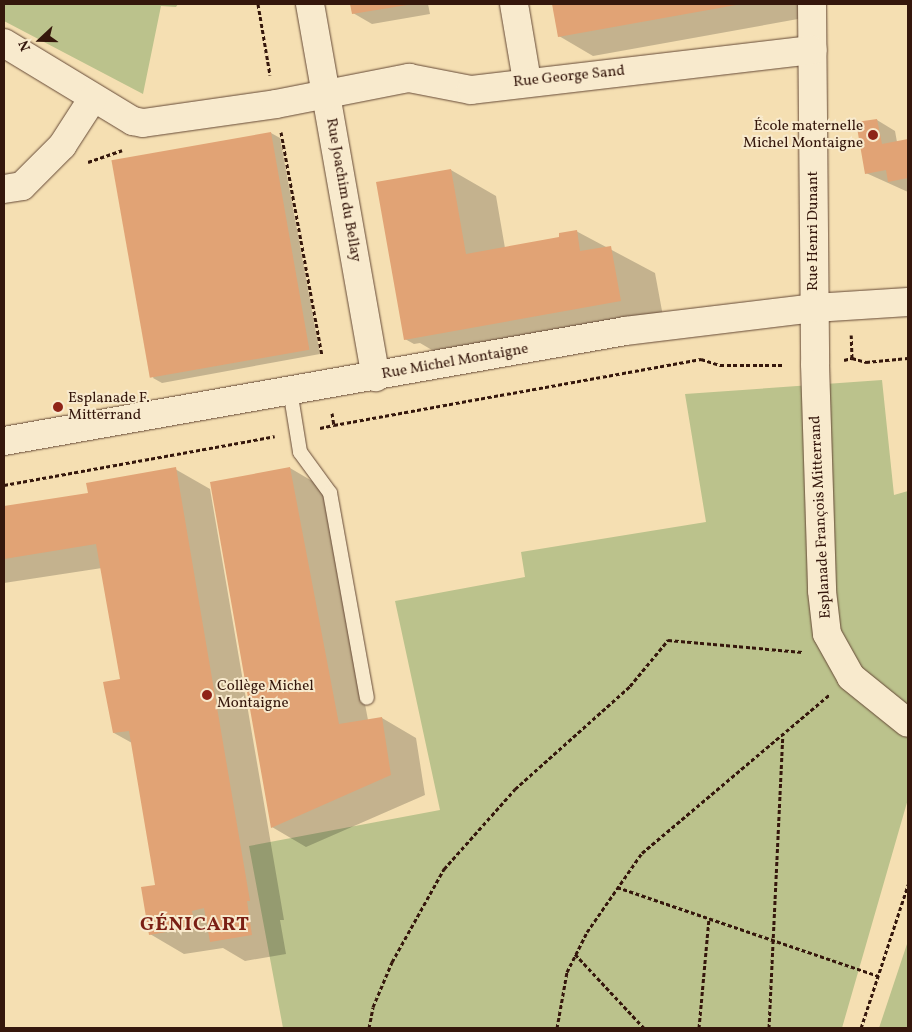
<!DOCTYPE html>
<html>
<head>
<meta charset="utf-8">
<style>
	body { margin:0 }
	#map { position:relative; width:912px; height:1032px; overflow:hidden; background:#f5dfb2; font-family:Vollkorn,serif }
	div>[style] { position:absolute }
	.green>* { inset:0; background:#bbc28c }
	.shadow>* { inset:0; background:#0003 }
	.building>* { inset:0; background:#e1a375; transform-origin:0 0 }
	.path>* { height:3px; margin-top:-1.5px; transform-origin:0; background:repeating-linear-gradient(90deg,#35170c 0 4px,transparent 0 6.5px) }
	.roads { filter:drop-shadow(0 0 1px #654936) drop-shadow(0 0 1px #654936) }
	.service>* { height:14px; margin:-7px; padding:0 7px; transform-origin:7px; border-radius:7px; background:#f8eacd }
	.minor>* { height:28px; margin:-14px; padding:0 14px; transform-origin:14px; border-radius:14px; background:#f8eacd }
	.dots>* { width:14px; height:14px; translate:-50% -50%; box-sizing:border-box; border:2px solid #f8eacd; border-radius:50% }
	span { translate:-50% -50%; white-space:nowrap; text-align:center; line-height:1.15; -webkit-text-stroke:4px #f8eacd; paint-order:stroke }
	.street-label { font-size:15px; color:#35170c }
	.poi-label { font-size:15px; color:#35170c }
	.right { translate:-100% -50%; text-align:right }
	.left { translate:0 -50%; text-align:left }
	.district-label { font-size:20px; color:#7a1f14; font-weight:700; letter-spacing:1px }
	.frame { position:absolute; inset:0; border:5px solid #35170c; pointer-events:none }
	.north { position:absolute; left:15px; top:15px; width:50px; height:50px; -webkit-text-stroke:4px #f8eacd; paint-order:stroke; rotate:249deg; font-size:14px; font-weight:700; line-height:20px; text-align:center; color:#35170c }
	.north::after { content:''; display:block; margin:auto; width:18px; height:22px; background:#35170c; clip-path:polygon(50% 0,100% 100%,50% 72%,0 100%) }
</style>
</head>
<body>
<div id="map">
	<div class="green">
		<div style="clip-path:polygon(4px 4px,178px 4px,176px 7px,161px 6px,143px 94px,4px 21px)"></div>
		<div style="clip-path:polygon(882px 380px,894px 495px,908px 491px,908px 799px,842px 1028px,283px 1028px,249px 846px,440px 810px,395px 601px,525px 577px,521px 552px,706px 522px,685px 394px)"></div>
		<div style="clip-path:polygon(908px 941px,908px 1028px,879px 1028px)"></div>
	</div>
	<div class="shadow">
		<div style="clip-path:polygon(351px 4px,428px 4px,430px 14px,372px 24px,353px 13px)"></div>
		<div style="clip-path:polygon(553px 4px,807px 4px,809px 17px,593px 56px,559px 36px)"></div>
		<div style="clip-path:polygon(877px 120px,895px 131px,897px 142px,908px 140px,908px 192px,866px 173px)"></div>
		<div style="clip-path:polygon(271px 133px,280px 138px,320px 354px,162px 383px,153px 378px)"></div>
		<div style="clip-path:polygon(451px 170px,496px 196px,505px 248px,561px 238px,576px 231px,655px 273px,665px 327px,449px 360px,420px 343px,414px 344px,405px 339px)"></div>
		<div style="clip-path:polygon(290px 468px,324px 488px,368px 720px,382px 718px,416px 738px,425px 795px,306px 847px,272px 827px)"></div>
		<div style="clip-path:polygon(175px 469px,210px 489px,284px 920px,280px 920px,286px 954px,245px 961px,223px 948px,184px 954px,150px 934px,157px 886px,132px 743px,114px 733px,121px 680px,102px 568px,4px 583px,4px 508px,89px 494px)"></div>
	</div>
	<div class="building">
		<div style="clip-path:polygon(350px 4px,407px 4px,407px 5px,352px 14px)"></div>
		<div style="clip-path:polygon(552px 4px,736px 4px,736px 5px,558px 37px)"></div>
		<div style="clip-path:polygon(877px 119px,882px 144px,908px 139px,908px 178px,888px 182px,886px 170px,865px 174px,856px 122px)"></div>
		<div style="left:271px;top:132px;width:221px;height:162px;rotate:80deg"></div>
		<div style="clip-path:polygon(451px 169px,466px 254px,559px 237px,559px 233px,577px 230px,580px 251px,611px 246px,621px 301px,404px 340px,376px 182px)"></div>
		<div style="clip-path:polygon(176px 467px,250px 901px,247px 901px,252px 935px,210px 942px,204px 908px,192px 911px,195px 927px,149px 935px,141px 887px,155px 885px,129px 731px,113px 733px,103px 682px,120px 679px,96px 544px,4px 559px,4px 506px,88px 493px,86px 483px)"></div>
		<div style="clip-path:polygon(290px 467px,339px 724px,382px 717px,391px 775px,271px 828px,210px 482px)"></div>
	</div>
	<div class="path">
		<div style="left:258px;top:4px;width:72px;rotate:80.4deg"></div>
		<div style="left:281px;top:132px;width:227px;rotate:79.6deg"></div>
		<div style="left:88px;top:162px;width:36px;rotate:-19deg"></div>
		<div style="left:852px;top:358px;width:15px;rotate:16deg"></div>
		<div style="left:866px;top:362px;width:42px;rotate:-5.4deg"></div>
		<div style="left:844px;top:360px;width:8px;rotate:-14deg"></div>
		<div style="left:852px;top:358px;width:23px;rotate:-92deg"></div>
		<div style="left:332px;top:413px;width:12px;rotate:81deg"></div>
		<div style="left:334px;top:425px;width:373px;rotate:-10.2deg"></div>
		<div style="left:701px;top:359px;width:20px;rotate:18deg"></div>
		<div style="left:720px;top:365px;width:65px"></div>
		<div style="left:320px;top:428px;width:14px;rotate:-12deg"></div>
		<div style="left:4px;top:485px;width:275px;rotate:-10.2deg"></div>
		<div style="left:617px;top:887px;width:276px;rotate:18.8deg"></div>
		<div style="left:575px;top:954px;width:101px;rotate:47deg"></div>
		<div style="left:369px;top:1028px;width:21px;rotate:-79deg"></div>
		<div style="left:373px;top:1007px;width:49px;rotate:-67.1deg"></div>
		<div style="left:392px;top:962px;width:107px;rotate:-60.8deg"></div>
		<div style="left:444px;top:869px;width:107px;rotate:-48.4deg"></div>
		<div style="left:515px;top:789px;width:154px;rotate:-41.8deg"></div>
		<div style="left:630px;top:686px;width:60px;rotate:-50.4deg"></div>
		<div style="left:668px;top:640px;width:135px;rotate:5.1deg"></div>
		<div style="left:557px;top:1028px;width:57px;rotate:-79.9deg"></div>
		<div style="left:567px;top:972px;width:45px;rotate:-63.4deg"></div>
		<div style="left:587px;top:932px;width:96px;rotate:-55.2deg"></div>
		<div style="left:642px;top:853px;width:245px;rotate:-40.2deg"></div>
		<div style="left:699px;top:1028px;width:110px;rotate:-84.8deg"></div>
		<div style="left:769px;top:1028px;width:294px;rotate:-87.3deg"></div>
		<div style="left:861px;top:1028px;width:151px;rotate:-71.8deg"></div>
	</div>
	<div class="roads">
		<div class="service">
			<div style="left:290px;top:390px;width:63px;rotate:80.8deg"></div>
			<div style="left:300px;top:452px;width:51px;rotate:53.8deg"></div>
			<div style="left:330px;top:493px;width:208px;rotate:79.8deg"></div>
		</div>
		<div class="minor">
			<div style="left:310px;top:4px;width:379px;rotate:80deg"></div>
			<div style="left:514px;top:4px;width:78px;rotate:80.4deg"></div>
			<div style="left:812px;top:4px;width:360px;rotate:89.5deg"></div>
			<div style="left:815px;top:364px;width:227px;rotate:88.2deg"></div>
			<div style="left:822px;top:591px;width:43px;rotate:83.4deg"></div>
			<div style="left:827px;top:634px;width:49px;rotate:60.8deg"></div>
			<div style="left:851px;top:677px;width:73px;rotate:38.9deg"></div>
			<div style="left:4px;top:43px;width:151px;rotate:31.2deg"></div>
			<div style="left:133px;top:121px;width:10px;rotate:11deg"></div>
			<div style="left:143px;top:123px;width:134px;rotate:-8.1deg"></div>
			<div style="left:276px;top:104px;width:136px;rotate:-11.1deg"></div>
			<div style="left:409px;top:78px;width:63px;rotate:11deg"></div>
			<div style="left:471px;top:90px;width:344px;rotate:-6.7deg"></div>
			<div style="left:4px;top:189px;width:18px;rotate:-9deg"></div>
			<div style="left:22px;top:186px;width:57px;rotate:-45deg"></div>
			<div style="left:62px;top:146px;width:57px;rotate:-57.1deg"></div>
			<div style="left:4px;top:441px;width:631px;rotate:-10.04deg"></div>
			<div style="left:625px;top:331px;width:190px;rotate:-6.9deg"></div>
			<div style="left:814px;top:308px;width:94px;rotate:-3.7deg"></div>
		</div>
	</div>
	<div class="dots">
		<div style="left:873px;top:135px;background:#8f2418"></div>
		<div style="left:58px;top:407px;background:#8f2418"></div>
		<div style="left:207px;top:695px;background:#8f2418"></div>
	</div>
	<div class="street-label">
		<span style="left:569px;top:77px;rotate:-6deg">Rue George Sand</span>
		<span style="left:343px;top:190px;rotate:80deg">Rue Joachim du Bellay</span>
		<span style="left:814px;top:231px;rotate:-90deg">Rue Henri Dunant</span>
		<span style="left:455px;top:362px;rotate:-10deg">Rue Michel Montaigne</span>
		<span style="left:821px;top:517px;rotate:-93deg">Esplanade François Mitterrand</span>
	</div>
	<div class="poi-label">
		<span class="right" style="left:863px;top:135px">École maternelle<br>Michel Montaigne</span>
		<span class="left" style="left:68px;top:407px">Esplanade F.<br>Mitterrand</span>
		<span class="left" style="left:217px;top:695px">Collège Michel<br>Montaigne</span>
	</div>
	<div class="district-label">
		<span style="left:195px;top:925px">GÉNICART</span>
	</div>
	<div class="frame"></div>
	<div class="north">N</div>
</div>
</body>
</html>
